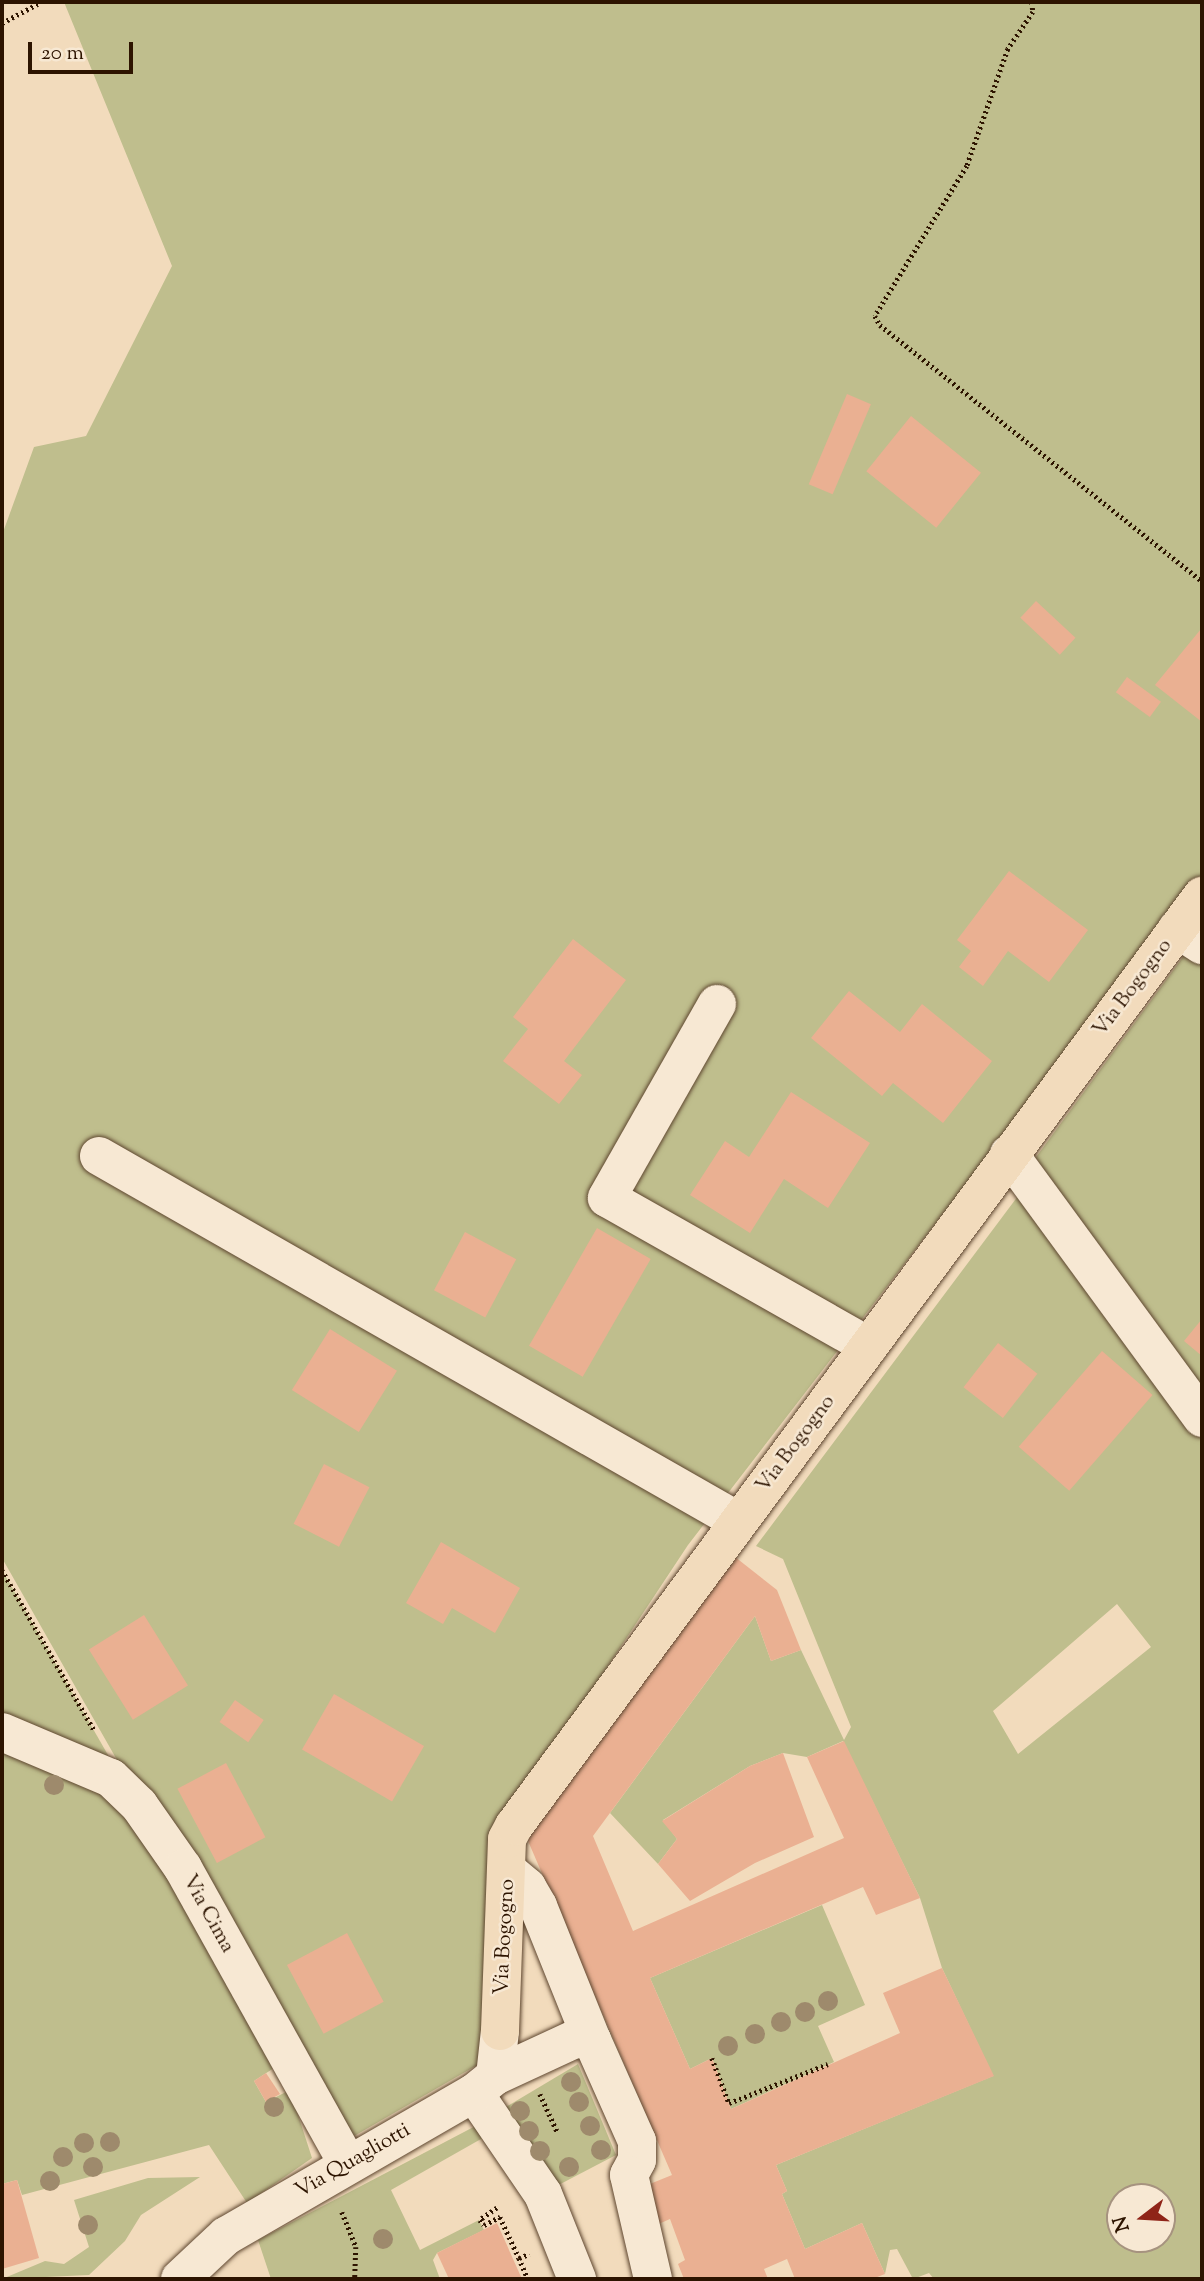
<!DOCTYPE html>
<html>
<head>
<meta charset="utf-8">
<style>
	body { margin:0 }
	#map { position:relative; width:1204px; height:2281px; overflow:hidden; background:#f2dbbc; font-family:"Sorts Mill Goudy",serif }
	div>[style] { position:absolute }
	.green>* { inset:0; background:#bfbe8d }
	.building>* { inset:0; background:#eab092; transform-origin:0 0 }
	.path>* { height:4.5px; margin-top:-2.25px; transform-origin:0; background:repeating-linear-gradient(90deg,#2d1400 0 2px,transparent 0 5.5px) }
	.roads { filter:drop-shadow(0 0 2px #5e462f) drop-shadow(0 0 2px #5e462f) }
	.minor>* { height:38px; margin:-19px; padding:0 19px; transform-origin:19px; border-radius:19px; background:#f7e8d3 }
	.major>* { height:38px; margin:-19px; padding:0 19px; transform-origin:19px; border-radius:19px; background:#f2dbbc }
	.trees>* { width:20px; height:20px; margin:-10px; border-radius:50%; background:#9e8a6c }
	span { translate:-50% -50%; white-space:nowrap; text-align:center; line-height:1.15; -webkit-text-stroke:5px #f7e8d3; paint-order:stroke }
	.street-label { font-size:21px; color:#2d1400 }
	.frame { position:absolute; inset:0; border:4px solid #2d1400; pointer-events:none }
	.north { position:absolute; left:1106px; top:2183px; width:70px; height:70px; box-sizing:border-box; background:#f7e8d3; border:2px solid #a6937f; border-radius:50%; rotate:253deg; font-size:19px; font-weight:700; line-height:28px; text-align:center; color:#2d1400 }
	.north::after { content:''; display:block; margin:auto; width:24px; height:32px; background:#8f2418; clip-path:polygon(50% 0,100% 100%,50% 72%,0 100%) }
	.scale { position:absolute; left:28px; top:42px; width:105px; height:32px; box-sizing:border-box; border:4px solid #2d1400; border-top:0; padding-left:9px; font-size:21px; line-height:24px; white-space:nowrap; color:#2d1400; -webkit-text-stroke:5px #f7e8d3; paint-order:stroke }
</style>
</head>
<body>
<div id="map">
	<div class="green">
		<div style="clip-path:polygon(64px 2px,1202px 2px,1202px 877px,688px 1545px,491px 1843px,479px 2064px,349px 2139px,121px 1767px,2px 1558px,2px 535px,34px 447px,86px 436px,172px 266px)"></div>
		<div style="clip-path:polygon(1202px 931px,1202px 1404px,1031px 1164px)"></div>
		<div style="clip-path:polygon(evenodd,1024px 1188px,1202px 1429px,1202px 2279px,934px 2279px,929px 2273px,913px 2279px,897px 2249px,890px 2250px,885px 2274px,862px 2223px,805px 2249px,782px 2194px,787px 2191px,776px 2165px,993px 2076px,942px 1968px,920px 1898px,843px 1741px,807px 1757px,783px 1753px,750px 1766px,663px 1820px,677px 1839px,658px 1864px,610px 1813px,755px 1616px,771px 1661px,801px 1650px,844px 1740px,851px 1727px,783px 1559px,756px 1546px,1024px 1188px,1117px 1604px,1151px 1647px,1018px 1754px,993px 1711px,1117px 1604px,1024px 1188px,1120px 2197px,1162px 2197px,1162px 2239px,1120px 2239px,1120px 2197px)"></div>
		<div style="clip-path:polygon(2px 1570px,116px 1769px,2px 1716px)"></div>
		<div style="clip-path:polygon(2px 1746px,104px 1789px,155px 1851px,277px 2066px,254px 2081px,266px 2102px,290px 2090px,312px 2158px,247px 2203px,209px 2145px,22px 2195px,17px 2180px,2px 2184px)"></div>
		<div style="clip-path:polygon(822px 1905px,865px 2005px,818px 2026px,834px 2062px,731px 2109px,712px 2058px,690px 2069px,650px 1978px)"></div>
		<div style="clip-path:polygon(578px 2064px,616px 2155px,547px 2191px,501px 2110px)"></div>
		<div style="clip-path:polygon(485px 2121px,481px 2139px,391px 2190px,420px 2250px,479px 2220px,484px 2230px,437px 2253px,433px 2260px,440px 2279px,271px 2279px,258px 2240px)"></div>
		<div style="clip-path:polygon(200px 2177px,141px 2215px,125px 2241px,89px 2275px,2px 2279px,45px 2261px,64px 2264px,89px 2247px,74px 2200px,148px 2178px)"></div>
	</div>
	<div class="building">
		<div style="left:847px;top:394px;width:26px;height:98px;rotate:23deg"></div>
		<div style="left:911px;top:416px;width:90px;height:71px;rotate:39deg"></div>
		<div style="left:1036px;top:601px;width:54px;height:23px;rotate:43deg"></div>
		<div style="clip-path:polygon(1201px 629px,1202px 630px,1202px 722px,1155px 685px)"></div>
		<div style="left:1127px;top:677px;width:42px;height:19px;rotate:36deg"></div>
		<div style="clip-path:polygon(1009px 871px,1088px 930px,1049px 982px,1008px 951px,983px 986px,959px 967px,971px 951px,957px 940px)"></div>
		<div style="clip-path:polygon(573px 939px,626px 980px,564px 1061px,582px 1075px,559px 1104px,503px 1061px,528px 1029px,513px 1017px)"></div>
		<div style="clip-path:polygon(849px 991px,900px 1032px,922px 1004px,992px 1061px,943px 1123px,893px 1083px,882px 1096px,811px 1038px)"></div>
		<div style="clip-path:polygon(791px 1092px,870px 1143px,828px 1208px,784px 1179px,750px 1233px,690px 1195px,725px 1141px,749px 1157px)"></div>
		<div style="left:597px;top:1228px;width:62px;height:136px;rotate:30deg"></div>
		<div style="left:465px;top:1232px;width:58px;height:66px;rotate:28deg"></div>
		<div style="clip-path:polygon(1202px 1319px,1202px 1356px,1184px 1341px)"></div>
		<div style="left:330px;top:1329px;width:79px;height:72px;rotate:32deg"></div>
		<div style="left:998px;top:1343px;width:50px;height:56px;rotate:38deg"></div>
		<div style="left:1102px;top:1351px;width:67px;height:127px;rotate:41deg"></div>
		<div style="left:324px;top:1464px;width:51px;height:67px;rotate:27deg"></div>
		<div style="clip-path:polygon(441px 1542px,520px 1588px,495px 1633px,452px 1608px,443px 1624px,406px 1603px)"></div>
		<div style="clip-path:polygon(730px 1553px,777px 1590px,801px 1650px,771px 1661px,755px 1616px,593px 1836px,633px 1931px,844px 1838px,807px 1757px,844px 1741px,920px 1898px,876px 1915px,863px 1887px,650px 1978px,690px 2069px,712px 2058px,731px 2109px,900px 2033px,883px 1993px,942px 1968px,994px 2076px,776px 2165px,787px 2191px,782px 2194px,805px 2249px,862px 2223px,885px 2274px,872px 2279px,795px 2279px,787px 2259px,764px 2269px,768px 2279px,684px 2279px,678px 2264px,685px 2260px,670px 2219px,654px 2226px,640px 2188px,672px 2175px,522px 1827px)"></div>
		<div style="left:144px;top:1615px;width:83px;height:65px;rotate:58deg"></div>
		<div style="left:334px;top:1694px;width:104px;height:64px;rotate:30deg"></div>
		<div style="left:235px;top:1700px;width:35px;height:27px;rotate:35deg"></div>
		<div style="clip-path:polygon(783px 1753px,814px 1837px,755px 1863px,690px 1901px,658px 1864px,677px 1839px,662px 1821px,750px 1766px)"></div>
		<div style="left:226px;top:1763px;width:84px;height:55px;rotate:62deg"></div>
		<div style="left:347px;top:1933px;width:78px;height:68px;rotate:62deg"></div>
		<div style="clip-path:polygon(266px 2073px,280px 2094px,266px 2102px,254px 2081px)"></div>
		<div style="clip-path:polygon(17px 2180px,39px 2258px,2px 2269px,2px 2184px)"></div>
		<div style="clip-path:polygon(497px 2223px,522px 2279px,449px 2279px,437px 2253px)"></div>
	</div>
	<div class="path">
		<div style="left:1032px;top:2px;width:10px;rotate:84deg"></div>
		<div style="left:1033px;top:12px;width:45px;rotate:124deg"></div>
		<div style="left:1008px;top:49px;width:124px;rotate:109.3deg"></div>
		<div style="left:967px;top:166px;width:176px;rotate:121.5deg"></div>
		<div style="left:875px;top:316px;width:10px;rotate:61deg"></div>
		<div style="left:880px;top:325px;width:411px;rotate:38.5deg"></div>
		<div style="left:2px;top:23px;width:44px;rotate:-28.3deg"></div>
		<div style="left:2px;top:1570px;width:185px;rotate:60.1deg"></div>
		<div style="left:712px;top:2058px;width:48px;rotate:69.3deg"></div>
		<div style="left:729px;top:2103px;width:106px;rotate:-21.5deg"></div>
		<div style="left:540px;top:2094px;width:41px;rotate:65.3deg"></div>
		<div style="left:497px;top:2208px;width:21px;rotate:145deg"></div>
		<div style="left:480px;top:2220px;width:6px;rotate:51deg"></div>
		<div style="left:484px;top:2225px;width:18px;rotate:-27deg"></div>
		<div style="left:500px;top:2217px;width:45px;rotate:65.1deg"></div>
		<div style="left:519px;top:2258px;width:11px;rotate:-22deg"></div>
		<div style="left:342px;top:2212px;width:38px;rotate:68deg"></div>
		<div style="left:356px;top:2247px;width:32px;rotate:92deg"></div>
		<div style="left:519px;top:2258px;width:23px;rotate:67deg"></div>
	</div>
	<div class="roads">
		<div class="minor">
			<div style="left:1177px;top:929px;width:30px;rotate:33deg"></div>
			<div style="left:717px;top:1004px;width:223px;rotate:119.6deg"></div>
			<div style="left:607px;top:1198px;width:301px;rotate:29.5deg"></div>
			<div style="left:1009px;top:1154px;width:327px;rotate:53.8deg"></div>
			<div style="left:99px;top:1156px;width:736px;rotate:29.74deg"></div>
			<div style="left:2px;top:1732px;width:118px;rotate:22.9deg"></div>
			<div style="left:111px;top:1778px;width:39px;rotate:44deg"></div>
			<div style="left:139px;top:1805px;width:77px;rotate:55.1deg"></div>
			<div style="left:183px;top:1868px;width:339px;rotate:60.9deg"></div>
			<div style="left:508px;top:1871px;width:25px;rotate:40deg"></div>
			<div style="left:527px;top:1887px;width:22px;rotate:60deg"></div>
			<div style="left:538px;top:1906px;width:144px;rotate:68.1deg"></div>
			<div style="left:495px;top:2076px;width:88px;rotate:-24.8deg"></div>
			<div style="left:575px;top:2039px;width:17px;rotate:3deg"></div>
			<div style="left:592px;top:2040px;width:111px;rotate:66deg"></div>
			<div style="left:637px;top:2141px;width:19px;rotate:90deg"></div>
			<div style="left:637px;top:2160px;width:17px;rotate:118deg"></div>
			<div style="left:629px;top:2175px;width:107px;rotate:77deg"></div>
			<div style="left:474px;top:2093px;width:122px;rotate:55.7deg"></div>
			<div style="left:543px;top:2194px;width:92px;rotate:68.2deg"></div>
			<div style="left:180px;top:2279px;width:63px;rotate:-43.1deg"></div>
			<div style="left:226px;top:2236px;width:286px;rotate:-30deg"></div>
			<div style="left:474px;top:2093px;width:27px;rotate:-39deg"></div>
			<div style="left:495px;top:2076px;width:45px;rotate:-83.7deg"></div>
		</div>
		<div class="major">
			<div style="left:500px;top:2031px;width:192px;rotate:-87.9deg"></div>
			<div style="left:507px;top:1839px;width:15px;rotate:-62deg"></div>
			<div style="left:514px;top:1826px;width:1157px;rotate:-53.51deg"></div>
		</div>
	</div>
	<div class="trees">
		<div style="left:54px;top:1785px"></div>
		<div style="left:828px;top:2001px"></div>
		<div style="left:805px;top:2012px"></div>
		<div style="left:781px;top:2022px"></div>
		<div style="left:755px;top:2034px"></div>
		<div style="left:728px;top:2046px"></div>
		<div style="left:571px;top:2082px"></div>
		<div style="left:579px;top:2102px"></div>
		<div style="left:274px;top:2107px"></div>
		<div style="left:520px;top:2111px"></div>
		<div style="left:590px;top:2126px"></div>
		<div style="left:529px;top:2131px"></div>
		<div style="left:110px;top:2142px"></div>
		<div style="left:84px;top:2143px"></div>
		<div style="left:601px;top:2150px"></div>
		<div style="left:540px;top:2151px"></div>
		<div style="left:63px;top:2157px"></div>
		<div style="left:93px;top:2167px"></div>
		<div style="left:569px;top:2167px"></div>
		<div style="left:50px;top:2181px"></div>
		<div style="left:88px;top:2225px"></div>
		<div style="left:383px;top:2239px"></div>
	</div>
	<div class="street-label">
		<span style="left:1133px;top:988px;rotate:-53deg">Via Bogogno</span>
		<span style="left:796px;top:1444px;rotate:-53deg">Via Bogogno</span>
		<span style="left:208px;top:1914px;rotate:61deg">Via Cima</span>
		<span style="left:505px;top:1937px;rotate:-87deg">Via Bogogno</span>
		<span style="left:353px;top:2161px;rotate:-30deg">Via Quagliotti</span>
	</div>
	<div class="frame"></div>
	<div class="north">N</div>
	<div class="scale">20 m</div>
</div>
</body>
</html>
